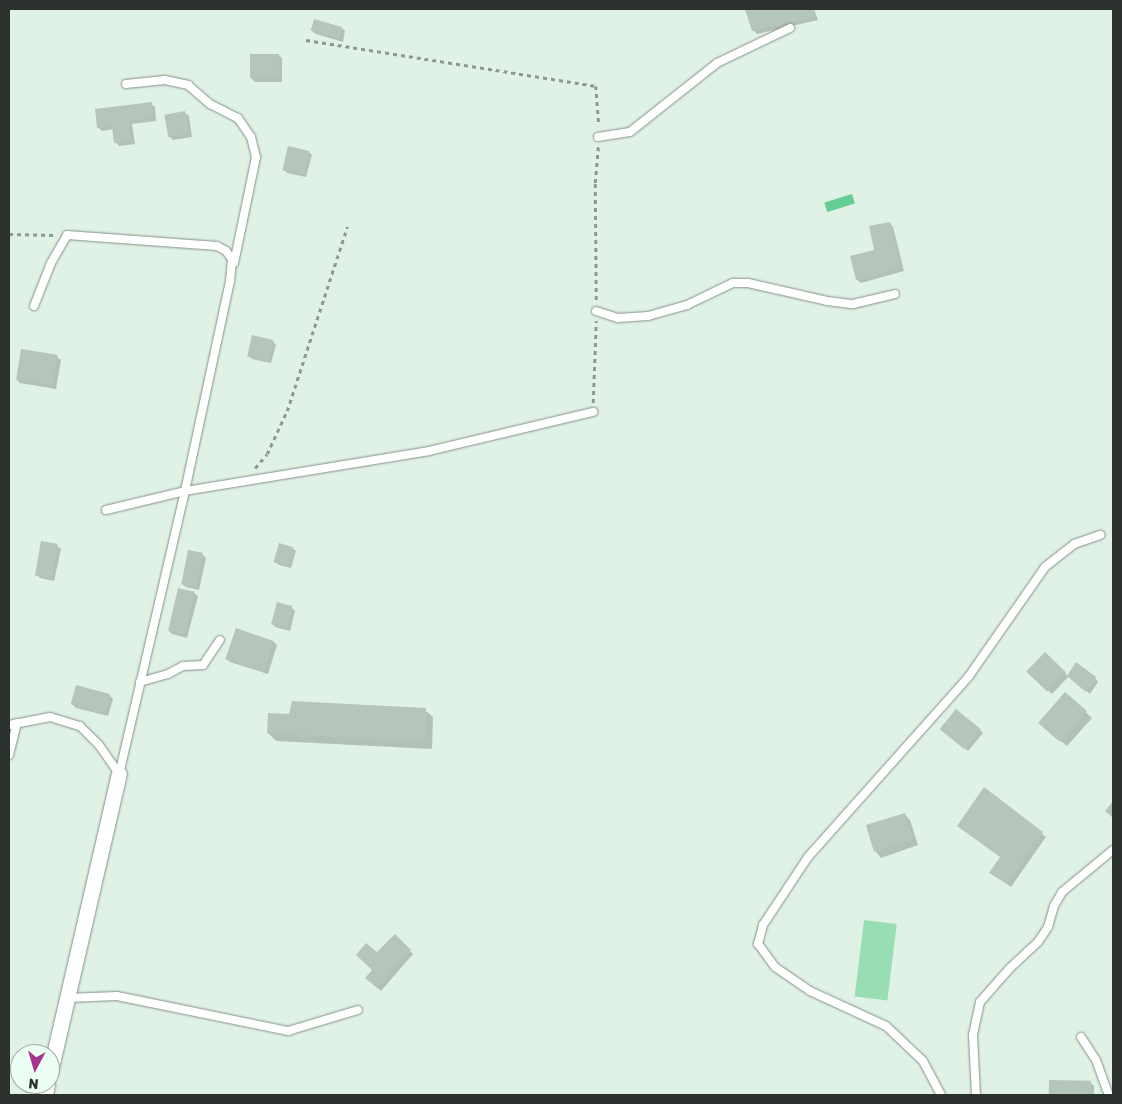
<!DOCTYPE html>
<html>
<head>
<meta charset="utf-8">
<style>
	body { margin:0 }
	#map { position:relative; width:1122px; height:1104px; overflow:hidden; background:#e0f1e6; font-family:Rubik,sans-serif }
	div>[style] { position:absolute }
	.green>* { inset:0; background:#98deb4; transform-origin:0 0 }
	.water>* { inset:0; background:#64ce94; transform-origin:0 0 }
	.shadow>* { inset:0; background:#0003 }
	.building>* { inset:0; background:#b5c5bb; transform-origin:0 0 }
	.path>* { height:2.5px; margin-top:-1.25px; transform-origin:0; background:repeating-linear-gradient(90deg,#8c9891 0 4px,transparent 0 8px) }
	.roads { filter:drop-shadow(0 0 1px #829288) drop-shadow(0 0 1px #829288) }
	.lane>* { height:8px; margin:-4px; padding:0 4px; transform-origin:4px; border-radius:4px; background:#fff }
	.street>* { height:15px; margin:-7.5px; padding:0 7.5px; transform-origin:7.5px; border-radius:7.5px; background:#fff }
	span { translate:-50% -50%; white-space:nowrap; text-align:center; line-height:1.15; -webkit-text-stroke:5px #edfef3; paint-order:stroke }
	.frame { position:absolute; inset:0; border:10px solid #2b322e; pointer-events:none }
	.north { position:absolute; left:10px; top:1044px; width:50px; height:50px; box-sizing:border-box; background:#edfef3; border:1px solid #9faca4; border-radius:50%; rotate:186deg; font-size:14px; font-weight:700; line-height:20px; text-align:center; color:#2b322e }
	.north::after { content:''; display:block; margin:auto; width:18px; height:22px; background:#a7348e; clip-path:polygon(50% 0,100% 100%,50% 72%,0 100%) }
</style>
</head>
<body>
<div id="map">
	<div class="green">
		<div style="left:864px;top:920px;width:33px;height:77px;rotate:7deg"></div>
	</div>
	<div class="water">
		<div style="left:852px;top:194px;width:10px;height:29px;rotate:73deg"></div>
	</div>
	<div class="shadow">
		<div style="clip-path:polygon(747px 9px,814px 9px,818px 20px,757px 34px,753px 30px)"></div>
		<div style="clip-path:polygon(342px 28px,345px 31px,343px 42px,316px 34px,312px 31px)"></div>
		<div style="clip-path:polygon(278px 55px,282px 58px,282px 82px,255px 82px,251px 78px)"></div>
		<div style="clip-path:polygon(151px 104px,155px 107px,156px 121px,132px 124px,135px 144px,119px 146px,116px 142px,114px 129px,102px 131px,98px 127px)"></div>
		<div style="clip-path:polygon(185px 113px,189px 116px,192px 137px,173px 140px,169px 136px)"></div>
		<div style="clip-path:polygon(309px 152px,312px 155px,306px 177px,287px 173px,284px 169px)"></div>
		<div style="clip-path:polygon(890px 223px,893px 227px,904px 271px,861px 283px,857px 280px,876px 251px)"></div>
		<div style="clip-path:polygon(272px 341px,276px 345px,271px 363px,252px 359px,249px 356px)"></div>
		<div style="clip-path:polygon(57px 357px,61px 360px,56px 389px,20px 383px,17px 380px)"></div>
		<div style="clip-path:polygon(57px 546px,61px 549px,54px 581px,40px 578px,36px 574px)"></div>
		<div style="clip-path:polygon(292px 548px,296px 551px,291px 568px,279px 565px,275px 561px)"></div>
		<div style="clip-path:polygon(202px 554px,206px 558px,199px 590px,186px 587px,182px 584px)"></div>
		<div style="clip-path:polygon(194px 593px,198px 596px,187px 638px,172px 634px,169px 631px)"></div>
		<div style="clip-path:polygon(291px 607px,295px 611px,290px 631px,275px 627px,272px 623px)"></div>
		<div style="clip-path:polygon(236px 630px,274px 642px,277px 645px,268px 674px,230px 662px,227px 659px)"></div>
		<div style="clip-path:polygon(1045px 654px,1068px 676px,1095px 678px,1098px 682px,1090px 694px,1069px 676px,1052px 694px,1028px 672px)"></div>
		<div style="clip-path:polygon(1065px 693px,1092px 718px,1067px 746px,1045px 728px)"></div>
		<div style="clip-path:polygon(109px 695px,113px 699px,108px 716px,76px 708px,72px 704px)"></div>
		<div style="clip-path:polygon(425px 710px,433px 717px,432px 749px,276px 741px,268px 733px)"></div>
		<div style="clip-path:polygon(980px 730px,983px 733px,968px 751px,945px 732px)"></div>
		<div style="clip-path:polygon(985px 789px,1046px 837px,1011px 887px,991px 873px,1001px 857px)"></div>
		<div style="clip-path:polygon(905px 815px,910px 820px,918px 845px,881px 858px,876px 852px,867px 828px)"></div>
		<div style="clip-path:polygon(395px 936px,413px 954px,381px 991px,367px 978px,374px 970px,377px 954px)"></div>
		<div style="clip-path:polygon(1050px 1082px,1090px 1082px,1094px 1086px,1094px 1095px,1050px 1095px)"></div>
	</div>
	<div class="building">
		<div style="clip-path:polygon(745px 9px,813px 9px,815px 17px,752px 31px)"></div>
		<div style="left:314px;top:19px;width:29px;height:12px;rotate:16deg"></div>
		<div style="left:279px;top:54px;width:24px;height:29px;rotate:90deg"></div>
		<div style="clip-path:polygon(152px 102px,154px 118px,129px 121px,132px 141px,114px 143px,112px 126px,97px 128px,95px 109px)"></div>
		<div style="left:185px;top:111px;width:23px;height:21px;rotate:80deg"></div>
		<div style="left:288px;top:146px;width:22px;height:25px;rotate:13deg"></div>
		<div style="clip-path:polygon(890px 222px,901px 268px,856px 280px,850px 256px,874px 250px,869px 226px)"></div>
		<div style="left:252px;top:335px;width:22px;height:22px;rotate:13deg"></div>
		<div style="left:21px;top:349px;width:37px;height:31px;rotate:9deg"></div>
		<div style="left:41px;top:541px;width:17px;height:35px;rotate:10deg"></div>
		<div style="left:279px;top:543px;width:15px;height:20px;rotate:16deg"></div>
		<div style="left:188px;top:550px;width:15px;height:35px;rotate:11deg"></div>
		<div style="left:178px;top:588px;width:17px;height:44px;rotate:13deg"></div>
		<div style="left:277px;top:602px;width:16px;height:23px;rotate:15deg"></div>
		<div style="left:236px;top:628px;width:40px;height:33px;rotate:19deg"></div>
		<div style="left:1045px;top:652px;width:29px;height:27px;rotate:44deg"></div>
		<div style="clip-path:polygon(1076px 662px,1096px 677px,1086px 692px,1067px 676px)"></div>
		<div style="left:76px;top:685px;width:35px;height:20px;rotate:15deg"></div>
		<div style="left:1065px;top:692px;width:29px;height:41px;rotate:41deg"></div>
		<div style="clip-path:polygon(292px 701px,426px 708px,425px 742px,267px 733px,268px 713px,289px 714px)"></div>
		<div style="left:956px;top:709px;width:32px;height:26px;rotate:39deg"></div>
		<div style="clip-path:polygon(984px 787px,1043px 832px,1007px 884px,989px 873px,1000px 857px,957px 826px)"></div>
		<div style="clip-path:polygon(1113px 801px,1113px 818px,1105px 811px)"></div>
		<div style="left:905px;top:813px;width:28px;height:41px;rotate:73deg"></div>
		<div style="clip-path:polygon(395px 934px,411px 950px,377px 988px,365px 978px,372px 970px,356px 955px,366px 943px,377px 952px)"></div>
		<div style="left:1049px;top:1080px;width:42px;height:15px;rotate:1deg"></div>
	</div>
	<div class="path">
		<div style="left:306px;top:40px;width:294px;rotate:9deg"></div>
		<div style="left:596px;top:86px;width:40px;rotate:85.7deg"></div>
		<div style="left:9px;top:234px;width:47px;rotate:1.2deg"></div>
		<div style="left:596px;top:300px;width:117px;rotate:-90.5deg"></div>
		<div style="left:595px;top:183px;width:37px;rotate:-85deg"></div>
		<div style="left:593px;top:403px;width:82px;rotate:-87.9deg"></div>
		<div style="left:255px;top:468px;width:18px;rotate:-49deg"></div>
		<div style="left:267px;top:454px;width:47px;rotate:-65.1deg"></div>
		<div style="left:287px;top:411px;width:194px;rotate:-71.9deg"></div>
	</div>
	<div class="roads">
		<div class="lane">
			<div style="left:126px;top:84px;width:39px;rotate:-6deg"></div>
			<div style="left:165px;top:80px;width:24px;rotate:12deg"></div>
			<div style="left:188px;top:85px;width:29px;rotate:41deg"></div>
			<div style="left:210px;top:104px;width:31px;rotate:27deg"></div>
			<div style="left:238px;top:118px;width:23px;rotate:56deg"></div>
			<div style="left:251px;top:137px;width:21px;rotate:76deg"></div>
			<div style="left:256px;top:157px;width:108px;rotate:101.7deg"></div>
			<div style="left:598px;top:137px;width:32px;rotate:-9deg"></div>
			<div style="left:630px;top:132px;width:111px;rotate:-38.4deg"></div>
			<div style="left:717px;top:63px;width:81px;rotate:-25.6deg"></div>
			<div style="left:34px;top:306px;width:46px;rotate:-68.4deg"></div>
			<div style="left:51px;top:263px;width:32px;rotate:-60deg"></div>
			<div style="left:67px;top:235px;width:150px;rotate:4.2deg"></div>
			<div style="left:217px;top:246px;width:10px;rotate:29deg"></div>
			<div style="left:226px;top:251px;width:10px;rotate:53deg"></div>
			<div style="left:232px;top:259px;width:22px;rotate:95deg"></div>
			<div style="left:230px;top:281px;width:215px;rotate:102.1deg"></div>
			<div style="left:185px;top:491px;width:291px;rotate:103.1deg"></div>
			<div style="left:596px;top:311px;width:23px;rotate:18deg"></div>
			<div style="left:618px;top:318px;width:30px;rotate:-4deg"></div>
			<div style="left:648px;top:316px;width:41px;rotate:-15.8deg"></div>
			<div style="left:687px;top:305px;width:51px;rotate:-25.6deg"></div>
			<div style="left:733px;top:283px;width:15px"></div>
			<div style="left:748px;top:283px;width:81px;rotate:12.8deg"></div>
			<div style="left:827px;top:301px;width:26px;rotate:7deg"></div>
			<div style="left:853px;top:304px;width:43px;rotate:-13.4deg"></div>
			<div style="left:106px;top:510px;width:81px;rotate:-13.5deg"></div>
			<div style="left:185px;top:491px;width:247px;rotate:-9.3deg"></div>
			<div style="left:429px;top:451px;width:169px;rotate:-13.4deg"></div>
			<div style="left:140px;top:682px;width:29px;rotate:-16deg"></div>
			<div style="left:168px;top:674px;width:17px;rotate:-28deg"></div>
			<div style="left:183px;top:666px;width:20px;rotate:-3deg"></div>
			<div style="left:203px;top:665px;width:30px;rotate:-56deg"></div>
			<div style="left:9px;top:725px;width:42px;rotate:-11deg"></div>
			<div style="left:50px;top:717px;width:31px;rotate:17deg"></div>
			<div style="left:80px;top:726px;width:27px;rotate:45deg"></div>
			<div style="left:99px;top:745px;width:35px;rotate:55deg"></div>
			<div style="left:9px;top:755px;width:33px;rotate:-76deg"></div>
			<div style="left:67px;top:998px;width:50px;rotate:-2.3deg"></div>
			<div style="left:117px;top:996px;width:175px;rotate:11.6deg"></div>
			<div style="left:288px;top:1031px;width:73px;rotate:-16.7deg"></div>
			<div style="left:1081px;top:1037px;width:27px;rotate:57deg"></div>
			<div style="left:1096px;top:1060px;width:37px;rotate:70deg"></div>
			<div style="left:941px;top:1095px;width:38px;rotate:-118deg"></div>
			<div style="left:923px;top:1061px;width:51px;rotate:-136.6deg"></div>
			<div style="left:886px;top:1026px;width:84px;rotate:-155.3deg"></div>
			<div style="left:810px;top:991px;width:42px;rotate:-145.6deg"></div>
			<div style="left:775px;top:967px;width:29px;rotate:-126deg"></div>
			<div style="left:758px;top:944px;width:20px;rotate:-75deg"></div>
			<div style="left:763px;top:925px;width:82px;rotate:-56.5deg"></div>
			<div style="left:808px;top:857px;width:242px;rotate:-48.3deg"></div>
			<div style="left:969px;top:676px;width:133px;rotate:-55.1deg"></div>
			<div style="left:1045px;top:567px;width:37px;rotate:-38deg"></div>
			<div style="left:1074px;top:544px;width:28px;rotate:-19deg"></div>
			<div style="left:976px;top:1095px;width:60px;rotate:-92.9deg"></div>
			<div style="left:973px;top:1035px;width:34px;rotate:-78deg"></div>
			<div style="left:980px;top:1002px;width:45px;rotate:-48.6deg"></div>
			<div style="left:1010px;top:968px;width:38px;rotate:-43deg"></div>
			<div style="left:1038px;top:942px;width:18px;rotate:-56deg"></div>
			<div style="left:1048px;top:927px;width:22px;rotate:-74deg"></div>
			<div style="left:1054px;top:906px;width:16px;rotate:-60deg"></div>
			<div style="left:1062px;top:892px;width:66px;rotate:-39.5deg"></div>
		</div>
		<div class="street">
			<div style="left:50px;top:1072px;width:306px;rotate:-77deg"></div>
			<div style="left:45px;top:1095px;width:11px;rotate:-80deg"></div>
		</div>
	</div>
	<div class="frame"></div>
	<div class="north">N</div>
</div>
</body>
</html>
